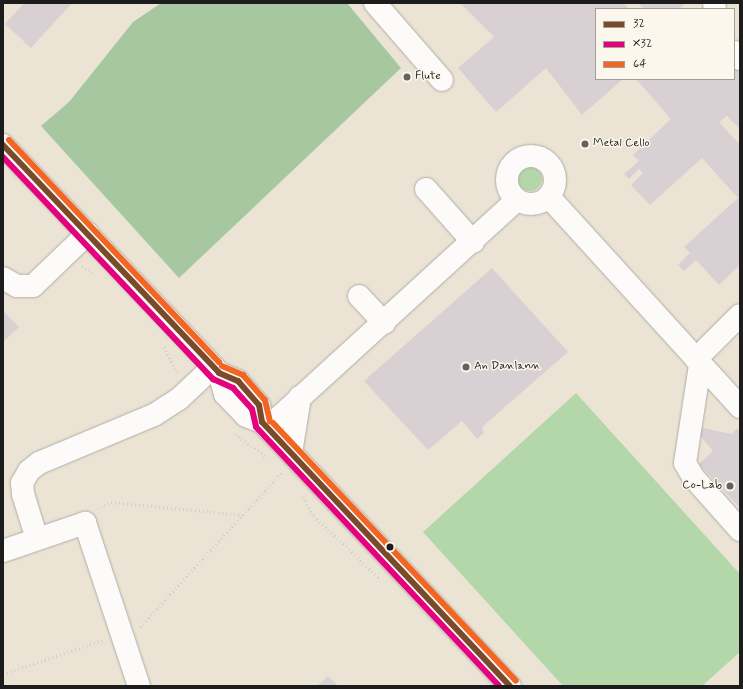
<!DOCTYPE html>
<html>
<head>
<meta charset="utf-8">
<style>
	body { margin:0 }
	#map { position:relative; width:743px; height:689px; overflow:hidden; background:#ebe4d5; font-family:Mynerve,sans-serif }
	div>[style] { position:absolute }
	.green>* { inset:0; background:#b4d7aa }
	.round { border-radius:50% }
	.forest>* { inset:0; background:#a6c7a0 }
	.building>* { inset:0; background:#d8d0d2 }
	.path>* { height:2.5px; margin-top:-1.25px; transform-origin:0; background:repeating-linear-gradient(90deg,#d1d0cc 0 1px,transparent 0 4px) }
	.roads { filter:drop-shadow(0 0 1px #b1aca4) drop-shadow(0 0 1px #b1aca4) }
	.minor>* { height:22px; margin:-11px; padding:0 11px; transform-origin:11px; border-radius:11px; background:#fcfbf9 }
	.minor>.ring { margin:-11px; padding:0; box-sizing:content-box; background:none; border:22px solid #fcfbf9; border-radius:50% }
	.major>* { height:22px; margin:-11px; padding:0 11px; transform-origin:11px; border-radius:11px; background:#fcfbf9 }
	.bus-1>* { height:6px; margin:-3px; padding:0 3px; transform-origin:3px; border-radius:3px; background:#7a4b2a }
	.bus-2>* { height:6px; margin:-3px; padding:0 3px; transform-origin:3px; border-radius:3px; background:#e5007d }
	.bus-3>* { height:6px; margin:-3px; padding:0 3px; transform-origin:3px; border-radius:3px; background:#f26522 }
	.dots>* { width:11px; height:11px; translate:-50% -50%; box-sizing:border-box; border:2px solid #fbf7ec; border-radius:50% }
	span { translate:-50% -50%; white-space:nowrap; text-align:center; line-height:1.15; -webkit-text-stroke:3px #fbf7ec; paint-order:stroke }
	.poi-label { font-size:12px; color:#1c1c1c }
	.left { translate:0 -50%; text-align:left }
	.right { translate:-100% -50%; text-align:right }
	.frame { position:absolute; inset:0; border:4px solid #1c1c1c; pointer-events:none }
	.legend { position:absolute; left:595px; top:8px; width:140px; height:72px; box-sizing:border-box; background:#fbf7ec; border:1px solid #a29f99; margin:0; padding:5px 7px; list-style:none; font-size:12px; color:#1c1c1c }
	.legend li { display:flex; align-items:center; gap:8px; height:20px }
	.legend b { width:20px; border:1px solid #a29f99 }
</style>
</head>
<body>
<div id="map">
	<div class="green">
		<div class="round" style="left:518px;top:167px;width:24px;height:24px"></div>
		<div style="clip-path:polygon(576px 393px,740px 574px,740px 652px,702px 686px,563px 686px,423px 532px)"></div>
	</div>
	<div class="forest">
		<div style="clip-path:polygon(161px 3px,347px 3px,401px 68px,179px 278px,41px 126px,69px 102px,133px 22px)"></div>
	</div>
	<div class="building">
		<div style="clip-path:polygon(24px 3px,72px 3px,31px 48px,5px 24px)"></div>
		<div style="clip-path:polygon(460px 3px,624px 3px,629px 9px,596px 9px,596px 79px,623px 79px,582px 115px,546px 68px,496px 112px,458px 68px,494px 37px)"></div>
		<div style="clip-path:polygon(638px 3px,686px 3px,679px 9px,644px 9px)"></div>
		<div style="clip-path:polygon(734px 60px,740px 66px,740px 129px,727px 116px,719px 122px,740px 145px,740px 265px,719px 285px,696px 260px,684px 271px,678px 265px,690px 253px,684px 247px,738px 198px,702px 158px,650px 205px,631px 185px,643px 173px,639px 169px,629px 179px,624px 174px,639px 161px,633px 155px,671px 119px,636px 79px,734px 79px)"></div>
		<div style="clip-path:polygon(492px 268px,568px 352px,482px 427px,484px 433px,477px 439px,462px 421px,428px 450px,364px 381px)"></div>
		<div style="clip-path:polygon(3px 311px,19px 327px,3px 342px)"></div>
		<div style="clip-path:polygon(698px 427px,732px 434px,737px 428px,740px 431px,740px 508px,699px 464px,713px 451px,695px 430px)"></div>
		<div style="clip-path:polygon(328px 676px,338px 686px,317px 686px)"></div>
	</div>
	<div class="path">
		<div style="left:82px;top:266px;width:16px;rotate:30deg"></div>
		<div style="left:164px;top:347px;width:30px;rotate:63deg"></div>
		<div style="left:235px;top:434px;width:37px;rotate:36deg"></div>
		<div style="left:303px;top:497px;width:22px;rotate:60deg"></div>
		<div style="left:314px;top:516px;width:91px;rotate:43.7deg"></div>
		<div style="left:97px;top:509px;width:16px;rotate:-27deg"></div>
		<div style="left:111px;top:502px;width:133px;rotate:5.6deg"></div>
		<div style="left:140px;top:627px;width:210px;rotate:-47.5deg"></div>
		<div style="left:3px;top:674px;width:106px;rotate:-18.8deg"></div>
	</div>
	<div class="roads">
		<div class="minor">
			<div style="left:375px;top:3px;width:102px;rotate:49deg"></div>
			<div style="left:714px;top:3px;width:6px;rotate:81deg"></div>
			<div style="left:734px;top:52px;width:9px;rotate:49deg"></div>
			<div class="ring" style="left:507px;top:156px;width:26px;height:26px"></div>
			<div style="left:426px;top:189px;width:71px;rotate:48.4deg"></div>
			<div style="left:549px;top:197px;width:284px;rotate:47.7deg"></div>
			<div style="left:3px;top:278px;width:16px;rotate:30deg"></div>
			<div style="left:17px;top:286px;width:16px"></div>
			<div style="left:33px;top:286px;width:76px;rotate:-43.9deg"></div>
			<div style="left:359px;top:296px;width:37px;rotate:47deg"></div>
			<div style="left:696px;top:359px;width:62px;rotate:-45deg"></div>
			<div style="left:700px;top:365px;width:99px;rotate:98.7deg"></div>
			<div style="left:685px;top:463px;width:16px;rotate:60deg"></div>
			<div style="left:693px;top:477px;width:71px;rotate:48.4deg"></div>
			<div style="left:267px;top:428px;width:338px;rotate:-42.4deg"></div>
			<div style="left:291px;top:453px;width:57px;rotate:-80.9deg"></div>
			<div style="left:37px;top:539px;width:47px;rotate:-107.3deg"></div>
			<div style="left:23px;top:494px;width:11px;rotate:-95deg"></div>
			<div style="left:22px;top:483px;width:14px;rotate:-60deg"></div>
			<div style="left:29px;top:471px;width:13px;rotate:-39deg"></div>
			<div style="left:39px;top:463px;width:125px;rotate:-22.7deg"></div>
			<div style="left:154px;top:415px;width:30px;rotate:-33deg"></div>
			<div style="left:179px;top:399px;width:47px;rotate:-43.3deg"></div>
			<div style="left:3px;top:551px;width:87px;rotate:-18.9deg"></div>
			<div style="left:85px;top:523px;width:172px;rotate:71.7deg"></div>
		</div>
		<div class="major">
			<div style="left:3px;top:145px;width:314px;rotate:46.5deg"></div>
			<div style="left:219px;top:373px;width:22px;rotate:74deg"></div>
			<div style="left:225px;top:394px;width:30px;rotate:46deg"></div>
			<div style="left:246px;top:416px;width:17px;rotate:21deg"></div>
			<div style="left:262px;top:422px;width:362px;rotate:46.8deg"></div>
			<div style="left:219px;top:373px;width:21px;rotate:23deg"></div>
			<div style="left:238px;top:381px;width:32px;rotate:49deg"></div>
			<div style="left:259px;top:405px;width:17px;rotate:80deg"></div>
		</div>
	</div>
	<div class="bus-1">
		<div style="left:3px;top:145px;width:314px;rotate:46.5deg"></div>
		<div style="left:219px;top:373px;width:21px;rotate:23deg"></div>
		<div style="left:238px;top:381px;width:32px;rotate:49deg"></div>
		<div style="left:259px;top:405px;width:17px;rotate:80deg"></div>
		<div style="left:262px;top:422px;width:362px;rotate:46.8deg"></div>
	</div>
	<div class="bus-2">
		<div style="left:3px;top:157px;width:306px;rotate:46.6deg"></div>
		<div style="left:213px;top:379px;width:22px;rotate:24deg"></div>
		<div style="left:233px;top:388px;width:28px;rotate:48deg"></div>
		<div style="left:252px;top:409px;width:18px;rotate:77deg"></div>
		<div style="left:256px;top:427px;width:355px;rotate:46.8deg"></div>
	</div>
	<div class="bus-3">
		<div style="left:9px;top:140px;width:306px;rotate:46.6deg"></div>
		<div style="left:222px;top:366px;width:23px;rotate:23deg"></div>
		<div style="left:243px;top:375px;width:33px;rotate:49deg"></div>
		<div style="left:265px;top:400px;width:22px;rotate:77deg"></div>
		<div style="left:273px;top:423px;width:354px;rotate:46.7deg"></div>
	</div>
	<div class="dots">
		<div style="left:407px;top:77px;background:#64625d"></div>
		<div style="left:585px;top:144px;background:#64625d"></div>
		<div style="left:466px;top:367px;background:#64625d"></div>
		<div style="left:730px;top:486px;background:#64625d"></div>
		<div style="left:390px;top:547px;background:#1c1c1c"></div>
	</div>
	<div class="poi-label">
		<span class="left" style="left:415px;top:77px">Flute</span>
		<span class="left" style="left:593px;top:144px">Metal Cello</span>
		<span class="left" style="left:474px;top:367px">An Danlann</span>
		<span class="right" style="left:722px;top:486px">Co-Lab</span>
	</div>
	<div class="frame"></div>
	<ul class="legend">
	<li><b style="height:5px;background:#7a4b2a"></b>32</li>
	<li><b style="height:5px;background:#e5007d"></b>X32</li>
	<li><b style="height:5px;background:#f26522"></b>64</li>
	</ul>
</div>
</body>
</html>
